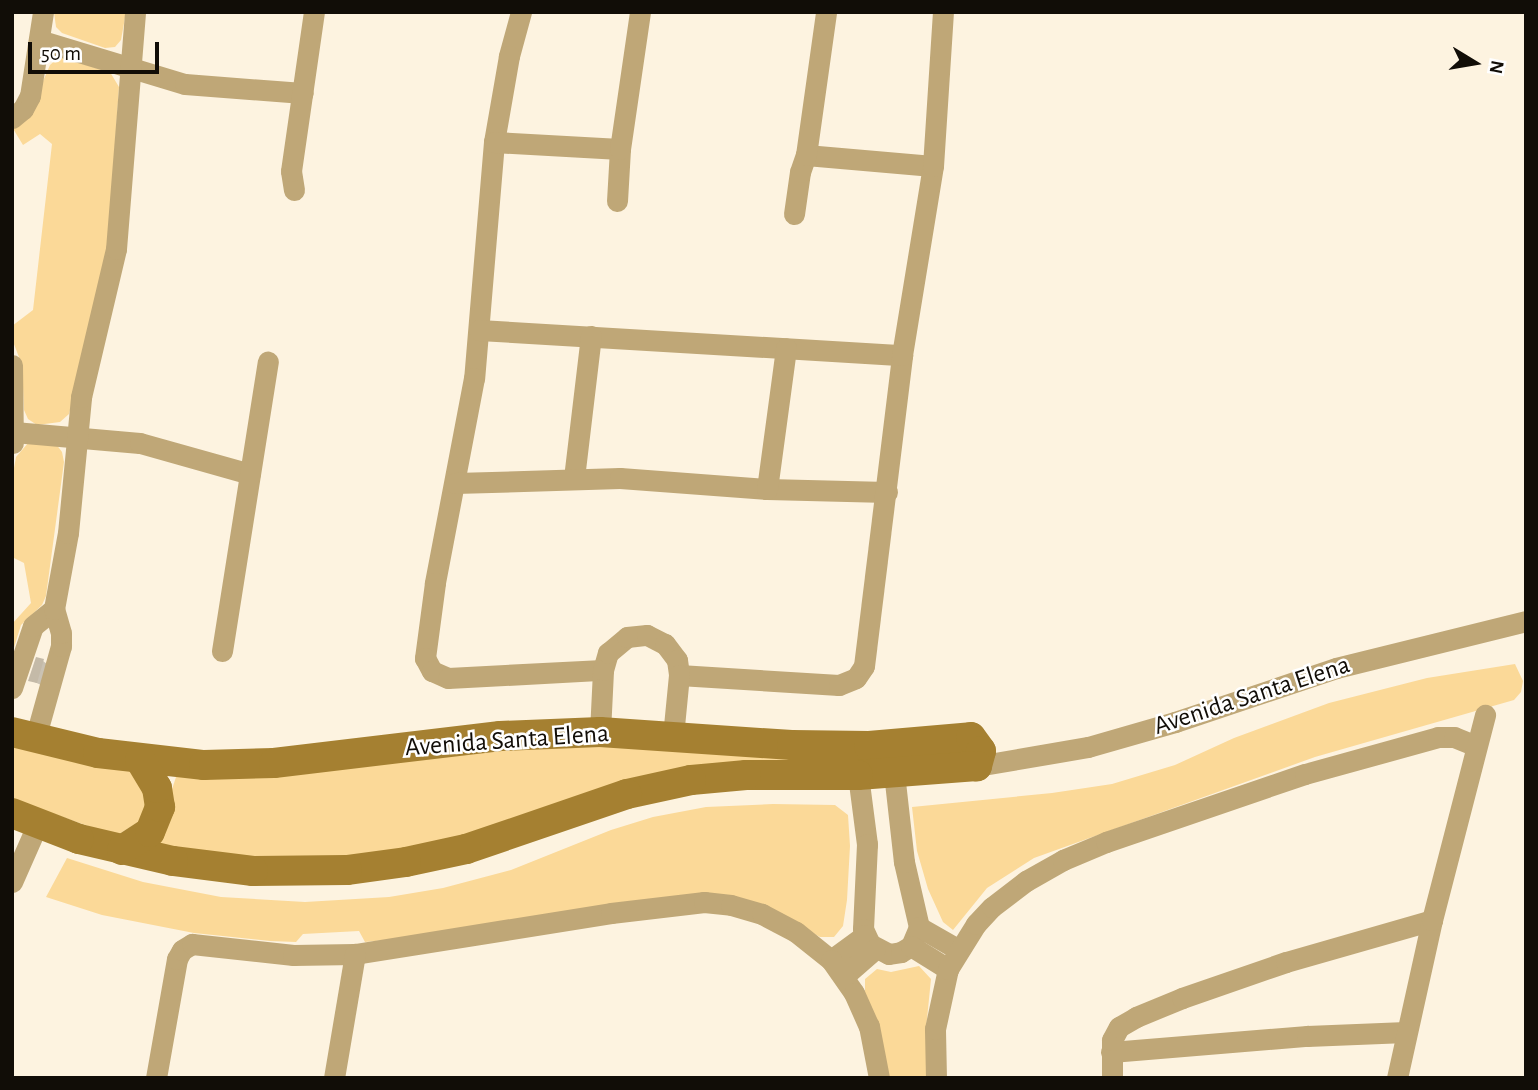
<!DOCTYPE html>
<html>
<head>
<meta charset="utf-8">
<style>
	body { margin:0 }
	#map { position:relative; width:1538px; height:1090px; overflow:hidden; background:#fdf3e0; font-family:"Alegreya Sans",sans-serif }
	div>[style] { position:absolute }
	.green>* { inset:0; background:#fbd998 }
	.shadow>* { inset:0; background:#0003 }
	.building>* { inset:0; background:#c4baa8 }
	.street>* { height:21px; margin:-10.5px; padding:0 10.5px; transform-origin:10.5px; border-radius:10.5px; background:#bfa777 }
	.secondary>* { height:30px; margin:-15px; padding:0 15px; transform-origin:15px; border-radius:15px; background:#a58031 }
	span { translate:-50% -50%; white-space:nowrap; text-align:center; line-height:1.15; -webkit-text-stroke:5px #fff; paint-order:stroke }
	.street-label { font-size:26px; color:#110d07 }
	.frame { position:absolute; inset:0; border:14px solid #110d07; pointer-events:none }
	.north { position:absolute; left:1440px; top:28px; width:70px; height:70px; -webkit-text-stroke:5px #fff; paint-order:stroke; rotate:101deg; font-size:19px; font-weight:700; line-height:28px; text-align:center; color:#110d07 }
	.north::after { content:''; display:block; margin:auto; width:24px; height:32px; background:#110d07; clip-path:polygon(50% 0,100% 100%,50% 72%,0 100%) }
	.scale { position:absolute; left:28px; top:42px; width:131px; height:32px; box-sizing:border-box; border:4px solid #110d07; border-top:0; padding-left:9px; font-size:21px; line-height:24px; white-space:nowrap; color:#110d07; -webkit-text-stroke:5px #fff; paint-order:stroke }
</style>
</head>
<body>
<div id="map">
	<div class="green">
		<div style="clip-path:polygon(54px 12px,126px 12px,121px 40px,115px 47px,105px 48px,62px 33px,56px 27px)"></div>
		<div style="clip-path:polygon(59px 57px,110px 72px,119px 87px,107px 265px,69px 414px,60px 422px,37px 425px,28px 419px,24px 410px,22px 365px,12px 339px,12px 326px,33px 310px,52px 144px,40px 134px,23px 145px,12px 127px,37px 95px,50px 65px)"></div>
		<div style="clip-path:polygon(29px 442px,56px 444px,62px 452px,64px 462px,46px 596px,42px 605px,21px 625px,12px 654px,12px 624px,31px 603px,24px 563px,12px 557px,12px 479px,16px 457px)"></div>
		<div style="clip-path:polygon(1515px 664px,1523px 681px,1521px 692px,1514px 700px,1315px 757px,1034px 858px,987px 888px,953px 930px,943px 922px,928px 889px,917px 851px,912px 807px,1052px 793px,1112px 784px,1175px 765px,1234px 738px,1329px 703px,1427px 678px)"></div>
		<div style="clip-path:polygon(12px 741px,129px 770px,142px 779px,148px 816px,116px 836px,12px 799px)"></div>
		<div style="clip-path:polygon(561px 743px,817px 759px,415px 850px,299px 862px,153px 847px,177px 774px)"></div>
		<div style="clip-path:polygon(773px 804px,835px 805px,848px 815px,850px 846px,847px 900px,843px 926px,834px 937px,820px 937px,759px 904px,365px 942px,359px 931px,303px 934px,296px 942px,270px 941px,194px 933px,102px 915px,46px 897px,67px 858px,143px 882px,221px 897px,305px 902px,389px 897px,443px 888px,511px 870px,611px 830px,653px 817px,706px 807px)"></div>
		<div style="clip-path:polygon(919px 966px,931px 979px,926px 1029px,928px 1078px,886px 1078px,865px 993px,865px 979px,877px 969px,891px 972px)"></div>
	</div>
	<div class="shadow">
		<div style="clip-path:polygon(43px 661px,47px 664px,41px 685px,30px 680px)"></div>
	</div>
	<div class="building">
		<div style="clip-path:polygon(36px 657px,44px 659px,37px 683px,28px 681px)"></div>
	</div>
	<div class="street">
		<div style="left:521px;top:12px;width:46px;rotate:105.3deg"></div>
		<div style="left:509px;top:56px;width:87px;rotate:99.9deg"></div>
		<div style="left:494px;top:142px;width:237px;rotate:94.8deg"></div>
		<div style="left:474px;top:378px;width:209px;rotate:100.8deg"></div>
		<div style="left:435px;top:583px;width:76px;rotate:97.6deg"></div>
		<div style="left:425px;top:658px;width:15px;rotate:62deg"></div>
		<div style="left:432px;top:671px;width:17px;rotate:24deg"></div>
		<div style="left:448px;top:678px;width:155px;rotate:-3deg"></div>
		<div style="left:39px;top:40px;width:152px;rotate:16.8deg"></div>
		<div style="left:185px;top:84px;width:118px;rotate:4.4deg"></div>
		<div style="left:12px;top:118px;width:14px;rotate:-39deg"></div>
		<div style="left:23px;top:109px;width:15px;rotate:-62deg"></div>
		<div style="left:30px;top:96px;width:85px;rotate:-81.2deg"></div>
		<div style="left:494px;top:142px;width:126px;rotate:3.2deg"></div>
		<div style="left:806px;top:155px;width:127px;rotate:5deg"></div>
		<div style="left:294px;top:190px;width:19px;rotate:-99deg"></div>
		<div style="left:291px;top:171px;width:161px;rotate:-81.8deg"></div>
		<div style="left:617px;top:201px;width:52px;rotate:-86.7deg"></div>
		<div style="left:620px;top:149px;width:138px;rotate:-81.7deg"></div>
		<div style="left:794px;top:214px;width:42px;rotate:-81.9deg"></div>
		<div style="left:800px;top:172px;width:18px;rotate:-71deg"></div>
		<div style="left:806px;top:155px;width:144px;rotate:-82deg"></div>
		<div style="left:479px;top:330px;width:424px;rotate:3.4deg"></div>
		<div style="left:12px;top:365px;width:78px;rotate:89.3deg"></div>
		<div style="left:14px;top:432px;width:126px;rotate:5deg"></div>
		<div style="left:140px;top:443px;width:114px;rotate:15.7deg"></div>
		<div style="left:574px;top:478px;width:143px;rotate:-83.2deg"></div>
		<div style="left:455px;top:483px;width:165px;rotate:-1.7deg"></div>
		<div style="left:620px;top:478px;width:147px;rotate:4.3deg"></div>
		<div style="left:767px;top:489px;width:120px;rotate:1.4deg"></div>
		<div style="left:767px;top:489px;width:142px;rotate:-82.3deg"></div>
		<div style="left:222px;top:651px;width:293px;rotate:-81deg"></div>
		<div style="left:679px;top:675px;width:160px;rotate:3.6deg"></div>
		<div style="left:839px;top:685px;width:18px;rotate:-22deg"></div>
		<div style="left:856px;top:678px;width:14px;rotate:-56deg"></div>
		<div style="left:864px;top:666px;width:313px;rotate:-83deg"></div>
		<div style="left:902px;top:355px;width:192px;rotate:-80.7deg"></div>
		<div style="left:933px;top:166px;width:154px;rotate:-86.3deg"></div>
		<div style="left:12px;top:688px;width:65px;rotate:-71.3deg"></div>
		<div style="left:33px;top:626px;width:27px;rotate:-39deg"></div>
		<div style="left:600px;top:732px;width:62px;rotate:-87.2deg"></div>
		<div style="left:603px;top:670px;width:18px;rotate:-74deg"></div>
		<div style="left:608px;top:653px;width:25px;rotate:-40deg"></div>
		<div style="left:627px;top:637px;width:20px;rotate:-6deg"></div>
		<div style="left:647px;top:635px;width:20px;rotate:27deg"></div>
		<div style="left:665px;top:644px;width:20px;rotate:53deg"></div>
		<div style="left:677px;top:660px;width:15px;rotate:82deg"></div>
		<div style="left:679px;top:675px;width:61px;rotate:95.6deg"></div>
		<div style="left:35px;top:739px;width:97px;rotate:-74.4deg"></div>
		<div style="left:61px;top:646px;width:13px;rotate:-90deg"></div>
		<div style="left:61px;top:633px;width:25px;rotate:-106deg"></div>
		<div style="left:54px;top:609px;width:77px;rotate:-79.6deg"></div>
		<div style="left:68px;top:533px;width:137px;rotate:-84.5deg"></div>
		<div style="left:81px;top:397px;width:152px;rotate:-76.7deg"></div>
		<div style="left:116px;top:249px;width:238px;rotate:-85.4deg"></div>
		<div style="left:977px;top:766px;width:113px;rotate:-9.7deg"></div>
		<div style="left:1088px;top:747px;width:91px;rotate:-16deg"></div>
		<div style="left:1175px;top:722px;width:170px;rotate:-18.5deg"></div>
		<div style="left:1336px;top:668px;width:196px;rotate:-13.9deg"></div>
		<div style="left:858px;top:775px;width:70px;rotate:82.6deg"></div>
		<div style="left:867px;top:844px;width:85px;rotate:92.7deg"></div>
		<div style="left:863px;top:929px;width:17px;rotate:65deg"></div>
		<div style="left:870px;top:944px;width:21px;rotate:28deg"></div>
		<div style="left:889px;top:954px;width:12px;rotate:-9deg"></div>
		<div style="left:901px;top:952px;width:12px;rotate:-31deg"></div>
		<div style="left:911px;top:946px;width:21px;rotate:-67deg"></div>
		<div style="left:919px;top:927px;width:67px;rotate:-103deg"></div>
		<div style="left:904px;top:862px;width:90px;rotate:-96.4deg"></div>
		<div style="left:12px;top:882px;width:64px;rotate:-66.2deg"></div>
		<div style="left:919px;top:927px;width:46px;rotate:29.9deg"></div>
		<div style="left:911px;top:946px;width:44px;rotate:31.9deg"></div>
		<div style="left:831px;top:960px;width:42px;rotate:-36.3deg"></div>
		<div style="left:844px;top:976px;width:41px;rotate:-41.1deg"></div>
		<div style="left:1111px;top:1052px;width:197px;rotate:-4.7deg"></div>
		<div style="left:1307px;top:1036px;width:99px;rotate:-2.3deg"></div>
		<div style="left:156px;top:1078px;width:121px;rotate:-80deg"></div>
		<div style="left:177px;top:959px;width:10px;rotate:-61deg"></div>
		<div style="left:182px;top:950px;width:12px;rotate:-31deg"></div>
		<div style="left:192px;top:944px;width:102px;rotate:6.2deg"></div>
		<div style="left:293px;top:955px;width:62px;rotate:-0.9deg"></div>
		<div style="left:355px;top:954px;width:259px;rotate:-9.1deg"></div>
		<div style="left:611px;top:913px;width:94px;rotate:-6.7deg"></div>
		<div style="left:704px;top:902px;width:27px;rotate:6deg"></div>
		<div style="left:731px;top:905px;width:32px;rotate:16deg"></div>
		<div style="left:762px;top:914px;width:38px;rotate:28deg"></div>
		<div style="left:796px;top:932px;width:45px;rotate:38.7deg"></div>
		<div style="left:831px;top:960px;width:40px;rotate:55.1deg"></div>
		<div style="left:854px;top:993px;width:36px;rotate:66deg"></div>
		<div style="left:869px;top:1026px;width:53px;rotate:79.1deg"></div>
		<div style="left:334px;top:1078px;width:126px;rotate:-80.4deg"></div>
		<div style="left:936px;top:1078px;width:49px;rotate:-91.2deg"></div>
		<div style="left:935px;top:1029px;width:61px;rotate:-77.8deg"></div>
		<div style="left:948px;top:969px;width:53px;rotate:-58.1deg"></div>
		<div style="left:976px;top:924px;width:23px;rotate:-47deg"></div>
		<div style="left:992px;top:907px;width:43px;rotate:-37.4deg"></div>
		<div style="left:1026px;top:881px;width:43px;rotate:-29.6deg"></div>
		<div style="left:1063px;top:860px;width:47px;rotate:-22.7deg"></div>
		<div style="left:1106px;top:842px;width:210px;rotate:-18.9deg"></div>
		<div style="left:1305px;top:774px;width:138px;rotate:-15.5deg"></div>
		<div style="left:1438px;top:737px;width:16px"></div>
		<div style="left:1454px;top:737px;width:24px;rotate:22deg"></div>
		<div style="left:1112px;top:1078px;width:38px;rotate:-90deg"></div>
		<div style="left:1112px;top:1040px;width:15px;rotate:-62deg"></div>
		<div style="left:1119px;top:1027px;width:20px;rotate:-30deg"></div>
		<div style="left:1136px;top:1017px;width:50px;rotate:-22.4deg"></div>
		<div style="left:1182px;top:998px;width:110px;rotate:-19.1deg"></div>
		<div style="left:1286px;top:962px;width:152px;rotate:-16deg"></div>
		<div style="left:1397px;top:1078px;width:162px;rotate:-77.5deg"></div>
		<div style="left:1432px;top:920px;width:212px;rotate:-75.5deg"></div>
	</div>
	<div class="secondary">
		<div style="left:12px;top:732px;width:89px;rotate:13.7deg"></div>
		<div style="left:98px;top:753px;width:107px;rotate:6.5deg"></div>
		<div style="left:204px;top:765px;width:70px;rotate:-1.6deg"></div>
		<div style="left:274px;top:763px;width:228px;rotate:-6.8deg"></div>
		<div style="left:500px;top:736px;width:100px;rotate:-2.3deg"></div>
		<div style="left:600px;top:732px;width:192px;rotate:3.9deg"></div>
		<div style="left:792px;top:745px;width:77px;rotate:0.7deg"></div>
		<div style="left:869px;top:746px;width:102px;rotate:-5deg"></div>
		<div style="left:971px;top:737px;width:17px;rotate:54deg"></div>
		<div style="left:981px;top:751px;width:16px;rotate:105deg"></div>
		<div style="left:977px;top:766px;width:119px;rotate:175.7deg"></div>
		<div style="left:858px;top:775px;width:112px;rotate:180deg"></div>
		<div style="left:746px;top:775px;width:55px;rotate:174.8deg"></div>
		<div style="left:691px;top:780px;width:66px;rotate:167.7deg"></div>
		<div style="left:627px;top:794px;width:170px;rotate:161.1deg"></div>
		<div style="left:466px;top:849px;width:61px;rotate:167.8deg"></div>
		<div style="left:406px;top:862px;width:60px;rotate:172.3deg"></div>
		<div style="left:347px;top:870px;width:94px;rotate:179.4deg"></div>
		<div style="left:253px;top:871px;width:81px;rotate:-172.9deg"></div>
		<div style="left:173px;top:861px;width:97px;rotate:-166.8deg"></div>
		<div style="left:79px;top:839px;width:72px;rotate:-158.8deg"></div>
		<div style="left:122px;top:850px;width:33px;rotate:-33deg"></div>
		<div style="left:150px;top:832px;width:27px;rotate:-68deg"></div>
		<div style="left:160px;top:807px;width:19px;rotate:-99deg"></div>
		<div style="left:157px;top:788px;width:33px;rotate:-121deg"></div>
	</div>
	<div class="street-label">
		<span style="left:1252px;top:696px;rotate:-18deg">Avenida Santa Elena</span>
		<span style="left:507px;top:741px;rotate:-4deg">Avenida Santa Elena</span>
	</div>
	<div class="frame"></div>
	<div class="north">N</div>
	<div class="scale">50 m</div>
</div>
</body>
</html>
